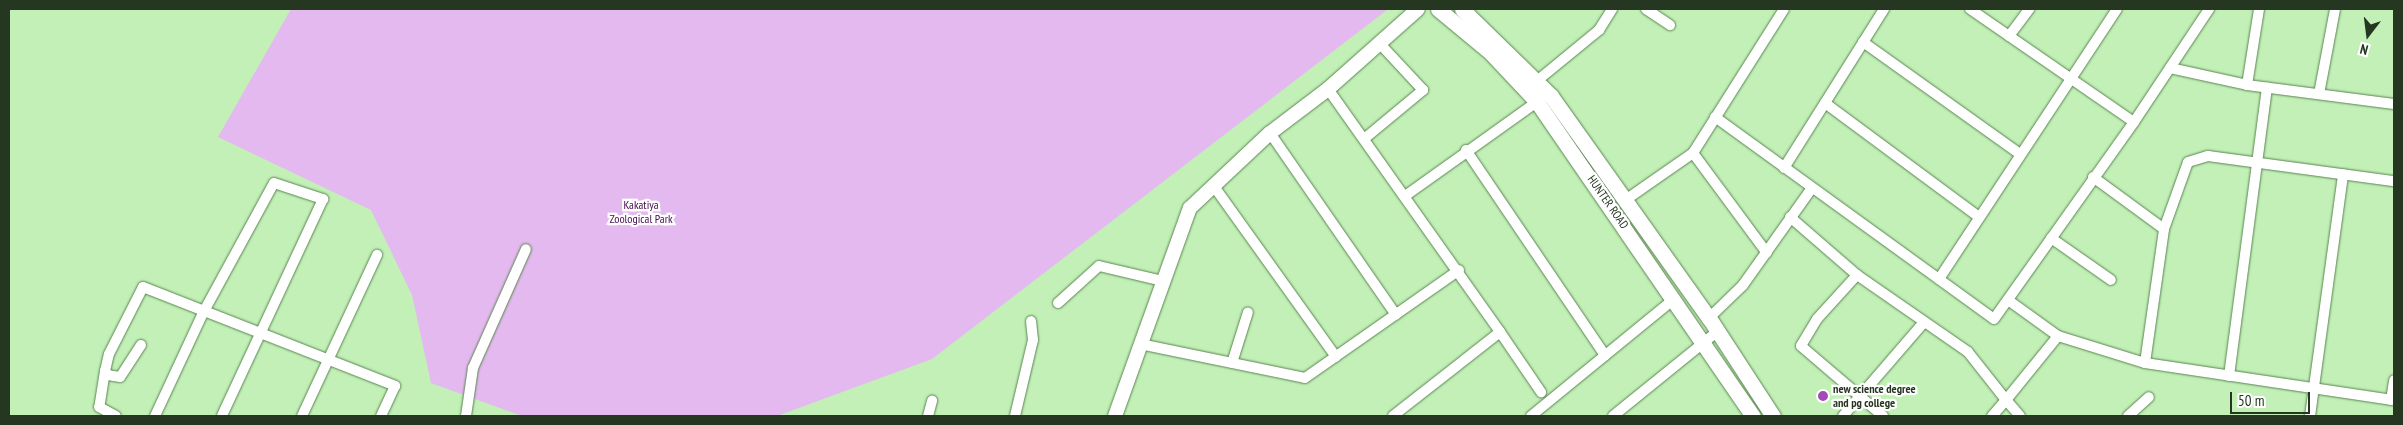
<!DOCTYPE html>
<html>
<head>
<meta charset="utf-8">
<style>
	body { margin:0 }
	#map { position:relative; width:2403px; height:425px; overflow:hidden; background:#c2f0b7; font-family:"PT Sans Narrow",sans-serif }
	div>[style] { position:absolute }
	.green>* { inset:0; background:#e4b9ef }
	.roads { filter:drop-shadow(0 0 1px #5b8451) drop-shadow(0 0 1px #5b8451) }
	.minor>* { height:10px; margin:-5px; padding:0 5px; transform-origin:5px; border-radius:5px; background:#fff }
	.tertiary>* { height:14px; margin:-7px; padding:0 7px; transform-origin:7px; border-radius:7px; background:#fff }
	.secondary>* { height:15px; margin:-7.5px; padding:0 7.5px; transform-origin:7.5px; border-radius:7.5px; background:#fff }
	.dots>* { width:14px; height:14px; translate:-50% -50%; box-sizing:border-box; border:2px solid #fff; border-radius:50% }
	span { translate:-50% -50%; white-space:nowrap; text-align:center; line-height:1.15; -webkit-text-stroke:4.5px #fff; paint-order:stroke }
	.street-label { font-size:12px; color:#253721 }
	.park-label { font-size:12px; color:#420d4e }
	.poi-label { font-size:12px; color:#253721; font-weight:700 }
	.left { translate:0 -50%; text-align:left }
	.frame { position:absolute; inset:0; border:10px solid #253721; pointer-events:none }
	.north { position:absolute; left:2343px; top:10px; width:50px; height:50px; -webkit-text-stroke:4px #fff; paint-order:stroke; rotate:195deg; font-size:14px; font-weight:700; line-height:20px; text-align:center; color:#253721 }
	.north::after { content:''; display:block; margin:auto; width:18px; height:22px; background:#253721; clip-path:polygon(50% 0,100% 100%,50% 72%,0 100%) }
	.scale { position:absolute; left:2230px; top:392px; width:80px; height:22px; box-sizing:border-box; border:2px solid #253721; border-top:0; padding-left:6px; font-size:15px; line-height:18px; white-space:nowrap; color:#253721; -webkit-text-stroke:4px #fff; paint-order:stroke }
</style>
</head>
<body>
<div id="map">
	<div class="green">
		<div style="clip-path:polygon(291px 9px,1383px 9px,1387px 10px,932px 359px,777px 416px,522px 416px,431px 383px,412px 295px,371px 210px,218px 137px)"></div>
	</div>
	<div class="roads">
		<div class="minor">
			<div style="left:1646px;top:9px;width:29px;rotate:34deg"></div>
			<div style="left:1970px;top:9px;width:199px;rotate:34.6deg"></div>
			<div style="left:2009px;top:36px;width:34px;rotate:-53deg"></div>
			<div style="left:1863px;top:42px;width:193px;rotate:35.5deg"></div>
			<div style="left:2170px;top:68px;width:79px;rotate:12.4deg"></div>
			<div style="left:2247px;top:85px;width:148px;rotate:7.4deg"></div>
			<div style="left:1538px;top:80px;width:79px;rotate:-39.3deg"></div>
			<div style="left:1599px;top:30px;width:25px;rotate:-58deg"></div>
			<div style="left:2247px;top:85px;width:77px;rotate:-81deg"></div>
			<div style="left:1328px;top:89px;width:298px;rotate:54.7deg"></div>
			<div style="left:1500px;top:332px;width:136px;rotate:141.9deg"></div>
			<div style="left:2319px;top:94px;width:86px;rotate:-79.3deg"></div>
			<div style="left:1825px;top:103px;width:192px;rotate:36.5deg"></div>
			<div style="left:1715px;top:117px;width:344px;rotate:35.9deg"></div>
			<div style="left:1994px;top:319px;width:242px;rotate:-54.6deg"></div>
			<div style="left:2134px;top:122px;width:136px;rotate:-56.4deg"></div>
			<div style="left:1270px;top:133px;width:221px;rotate:55.3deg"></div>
			<div style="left:1364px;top:139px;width:77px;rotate:-39.7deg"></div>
			<div style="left:1423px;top:90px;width:62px;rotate:-133deg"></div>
			<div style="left:1466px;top:150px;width:248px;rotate:55.9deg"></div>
			<div style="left:1693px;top:153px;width:124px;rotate:53.5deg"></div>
			<div style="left:1784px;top:168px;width:188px;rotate:-57.8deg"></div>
			<div style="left:2093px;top:177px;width:88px;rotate:36.2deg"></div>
			<div style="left:1213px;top:185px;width:211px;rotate:54.4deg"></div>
			<div style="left:1405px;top:196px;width:162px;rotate:-35.5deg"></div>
			<div style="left:1624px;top:201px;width:84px;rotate:-34.8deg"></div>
			<div style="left:1693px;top:153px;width:170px;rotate:-57.7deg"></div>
			<div style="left:1790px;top:217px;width:89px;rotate:40.9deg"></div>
			<div style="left:1857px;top:275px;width:135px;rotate:34.7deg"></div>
			<div style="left:1968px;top:352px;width:61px;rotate:51.6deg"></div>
			<div style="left:2006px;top:400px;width:21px;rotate:131deg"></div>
			<div style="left:2051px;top:238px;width:73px;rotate:35deg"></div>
			<div style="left:1857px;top:275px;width:59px;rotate:132.3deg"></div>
			<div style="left:1817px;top:319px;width:31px;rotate:121deg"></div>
			<div style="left:1801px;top:346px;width:108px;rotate:40.5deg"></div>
			<div style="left:1939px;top:279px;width:323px;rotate:-56.6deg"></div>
			<div style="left:2008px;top:300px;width:62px;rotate:35.8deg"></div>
			<div style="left:1058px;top:303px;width:55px;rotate:-42.1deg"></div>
			<div style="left:1099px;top:266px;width:66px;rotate:13.2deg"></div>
			<div style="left:1709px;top:318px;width:47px;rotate:-44.1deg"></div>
			<div style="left:1743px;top:285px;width:119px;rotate:-54.6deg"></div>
			<div style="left:1500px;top:332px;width:73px;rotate:55.7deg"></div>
			<div style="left:1140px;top:344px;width:168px;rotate:11.6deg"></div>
			<div style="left:1305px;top:378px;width:188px;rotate:-35deg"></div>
			<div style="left:141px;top:345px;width:38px;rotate:123deg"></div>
			<div style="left:120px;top:377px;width:12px;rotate:-171deg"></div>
			<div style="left:108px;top:375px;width:5px;rotate:-127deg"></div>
			<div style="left:105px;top:371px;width:17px;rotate:-77deg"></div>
			<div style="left:109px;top:354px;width:75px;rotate:-63.1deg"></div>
			<div style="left:143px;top:287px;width:271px;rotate:21.4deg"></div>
			<div style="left:395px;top:386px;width:33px;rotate:115deg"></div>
			<div style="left:1232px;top:363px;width:53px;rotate:-72.6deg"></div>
			<div style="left:2145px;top:363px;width:135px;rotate:-81.9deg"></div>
			<div style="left:2164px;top:229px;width:71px;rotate:-70.3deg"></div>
			<div style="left:2188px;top:162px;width:21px;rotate:-17deg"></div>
			<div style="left:2208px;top:156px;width:188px;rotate:7.7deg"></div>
			<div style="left:105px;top:371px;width:36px;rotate:99deg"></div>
			<div style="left:99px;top:407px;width:19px;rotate:28deg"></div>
			<div style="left:2229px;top:376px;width:291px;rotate:-82.5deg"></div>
			<div style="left:2391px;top:400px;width:20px;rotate:-81deg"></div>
			<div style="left:155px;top:416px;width:114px;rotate:-65deg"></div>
			<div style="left:203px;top:313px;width:148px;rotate:-61.4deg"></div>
			<div style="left:274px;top:183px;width:52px;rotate:18.1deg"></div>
			<div style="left:323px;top:199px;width:239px;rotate:115deg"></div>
			<div style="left:302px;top:416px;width:178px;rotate:-65deg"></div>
			<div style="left:466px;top:416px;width:49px;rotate:-81.7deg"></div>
			<div style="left:473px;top:368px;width:130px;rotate:-66deg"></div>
			<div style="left:928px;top:416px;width:16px;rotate:-75deg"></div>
			<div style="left:1015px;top:416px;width:78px;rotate:-76.7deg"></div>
			<div style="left:1033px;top:340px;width:19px;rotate:-96deg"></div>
			<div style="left:1531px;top:416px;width:185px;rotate:-39.3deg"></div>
			<div style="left:1613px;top:416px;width:135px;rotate:-39deg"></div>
			<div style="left:1843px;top:416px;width:124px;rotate:-49.2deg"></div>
			<div style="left:2020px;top:416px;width:21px;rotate:-131deg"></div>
			<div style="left:2006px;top:400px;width:82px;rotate:-50.9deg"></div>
			<div style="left:2058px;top:336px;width:91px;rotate:17.2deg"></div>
			<div style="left:2145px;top:363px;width:252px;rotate:8.5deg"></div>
			<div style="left:2128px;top:416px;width:28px;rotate:-42deg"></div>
			<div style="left:2310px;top:416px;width:244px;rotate:-82.2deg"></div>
		</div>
		<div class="tertiary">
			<div style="left:1115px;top:416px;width:221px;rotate:-70.2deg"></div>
			<div style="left:1190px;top:208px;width:110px;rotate:-43.2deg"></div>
			<div style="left:1270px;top:133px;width:73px;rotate:-37.2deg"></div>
			<div style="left:1328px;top:89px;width:120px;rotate:-41.6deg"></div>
		</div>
		<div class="secondary">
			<div style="left:1438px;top:9px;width:69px;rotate:39.7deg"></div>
			<div style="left:1491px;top:53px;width:67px;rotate:46.8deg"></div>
			<div style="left:1537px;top:102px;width:381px;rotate:55.5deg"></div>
			<div style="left:1462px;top:9px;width:124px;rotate:44.3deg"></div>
			<div style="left:1551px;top:96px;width:272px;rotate:54.6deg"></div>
			<div style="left:1709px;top:318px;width:117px;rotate:56.9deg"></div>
		</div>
	</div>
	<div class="dots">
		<div style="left:1823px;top:396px;background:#a24ab6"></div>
	</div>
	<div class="street-label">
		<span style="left:1608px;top:202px;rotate:55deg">HUNTER ROAD</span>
	</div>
	<div class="park-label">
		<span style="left:641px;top:212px">Kakatiya<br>Zoological Park</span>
	</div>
	<div class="poi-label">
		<span class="left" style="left:1833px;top:396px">new science degree<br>and pg college</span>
	</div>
	<div class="frame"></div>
	<div class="north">N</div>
	<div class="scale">50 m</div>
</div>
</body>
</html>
